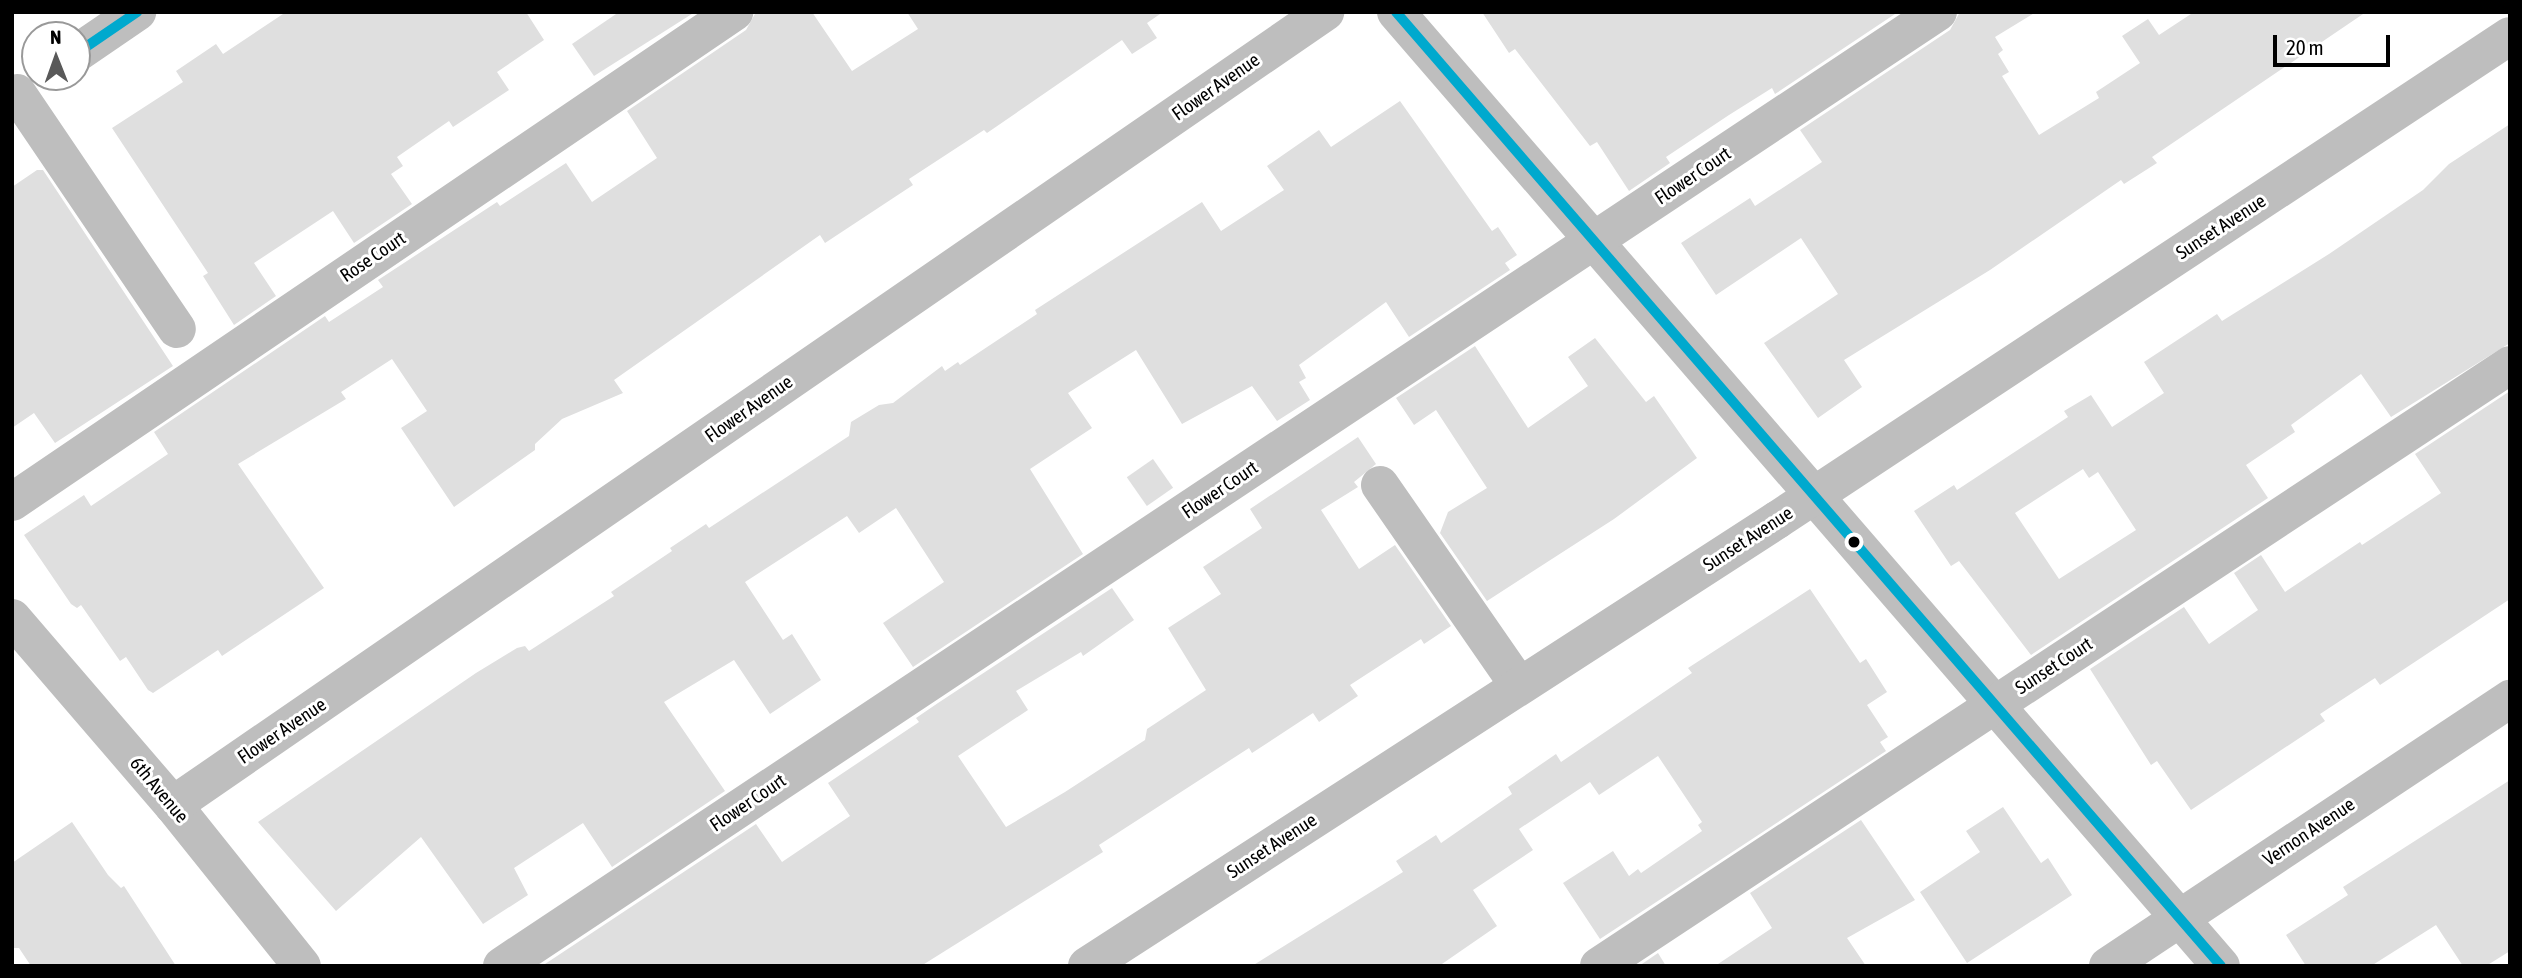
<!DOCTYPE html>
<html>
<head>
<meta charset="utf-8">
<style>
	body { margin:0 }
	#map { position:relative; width:2522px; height:978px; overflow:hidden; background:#fff; font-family:"Asap Condensed",sans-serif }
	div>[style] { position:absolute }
	.building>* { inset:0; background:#dfdfdf; transform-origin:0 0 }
	.minor>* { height:38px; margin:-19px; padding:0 19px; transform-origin:19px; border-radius:19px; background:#bebebe }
	.bus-1>* { height:10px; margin:-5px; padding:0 5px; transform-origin:5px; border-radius:5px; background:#00a9ce }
	.dots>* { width:19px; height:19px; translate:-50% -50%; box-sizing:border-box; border:4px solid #fff; border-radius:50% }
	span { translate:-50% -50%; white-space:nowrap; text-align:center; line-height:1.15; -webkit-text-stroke:6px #fff; paint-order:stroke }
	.street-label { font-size:19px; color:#000 }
	.frame { position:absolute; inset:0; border:14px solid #000; pointer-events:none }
	.north { position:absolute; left:21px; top:21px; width:70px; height:70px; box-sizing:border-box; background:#fff; border:2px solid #999; border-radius:50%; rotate:359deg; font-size:19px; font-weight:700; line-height:28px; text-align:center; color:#000 }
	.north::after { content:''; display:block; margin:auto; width:24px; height:32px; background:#595959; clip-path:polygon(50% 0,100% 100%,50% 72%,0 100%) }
	.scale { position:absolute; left:2273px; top:35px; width:117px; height:32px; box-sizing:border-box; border:4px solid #000; border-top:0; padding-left:9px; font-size:21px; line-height:24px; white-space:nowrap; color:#000; -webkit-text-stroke:5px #fff; paint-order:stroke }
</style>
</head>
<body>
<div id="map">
	<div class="building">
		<div style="clip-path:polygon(286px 12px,526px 12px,544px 40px,497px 72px,509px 90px,453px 127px,449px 121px,397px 157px,403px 166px,391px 174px,412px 204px,354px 243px,333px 211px,254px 263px,276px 296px,234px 325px,203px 276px,208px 273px,112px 128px,183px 82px,176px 71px,216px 44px,223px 54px)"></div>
		<div style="clip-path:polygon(619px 12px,695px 12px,594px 76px,572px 44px)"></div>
		<div style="clip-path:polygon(756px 12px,812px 12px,852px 71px,918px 29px,907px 12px,1163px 12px,1147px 23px,1157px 38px,1132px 54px,1122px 40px,987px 133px,984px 130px,909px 179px,913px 185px,825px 243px,820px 235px,614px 380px,623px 393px,562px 419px,535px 444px,535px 450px,454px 507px,401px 428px,427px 411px,392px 359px,341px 392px,346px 399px,238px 464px,324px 588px,222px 656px,218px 650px,153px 693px,148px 690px,126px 657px,120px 661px,81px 605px,77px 608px,71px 604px,24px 535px,84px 495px,91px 506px,168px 454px,154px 432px,325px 316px,329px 322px,383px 287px,378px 280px,497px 202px,500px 206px,566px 163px,592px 202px,657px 158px,627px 111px,746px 30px)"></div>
		<div style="clip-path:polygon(1482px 12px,1898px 12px,1775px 94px,1772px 88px,1729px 115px,1666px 157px,1670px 163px,1629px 191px,1597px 142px,1590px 146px,1515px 49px,1509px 53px)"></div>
		<div style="clip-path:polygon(1960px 12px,2036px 12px,1995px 37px,2003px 50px,1998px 54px,2009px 72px,2002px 76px,2039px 135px,2099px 98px,2096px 92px,2140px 63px,2122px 36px,2148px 19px,2159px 35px,2194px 12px,2366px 12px,2152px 157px,2157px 163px,2124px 184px,2121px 180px,1990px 270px,1844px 360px,1862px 387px,1818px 418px,1764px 343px,1838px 294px,1801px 238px,1716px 295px,1681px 243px,1750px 198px,1755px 206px,1822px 162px,1800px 130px,1950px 30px)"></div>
		<div style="clip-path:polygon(1400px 101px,1492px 231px,1498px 227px,1517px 255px,1505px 263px,1510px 270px,1409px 337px,1386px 302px,1299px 365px,1306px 378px,1299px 382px,1310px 400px,1277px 421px,1252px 386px,1182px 424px,1136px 350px,1068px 393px,1092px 428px,1030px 469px,1083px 554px,913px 667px,883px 623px,944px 582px,896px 508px,859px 533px,847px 516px,745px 582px,783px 640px,792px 634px,821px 680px,770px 714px,734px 660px,664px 702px,725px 791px,612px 867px,583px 823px,514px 868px,528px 895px,483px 924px,421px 837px,336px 911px,258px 822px,476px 673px,517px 648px,525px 646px,529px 651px,614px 596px,611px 592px,672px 551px,670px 548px,706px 524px,709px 528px,849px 436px,851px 422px,879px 405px,893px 403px,942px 366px,945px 371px,958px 362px,960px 365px,1037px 314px,1035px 310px,1202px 202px,1221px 231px,1284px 190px,1267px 166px,1319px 130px,1331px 147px)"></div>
		<div style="clip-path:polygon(evenodd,2510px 124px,2510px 343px,2391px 417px,2361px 374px,2291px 425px,2295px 432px,2246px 465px,2268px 498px,2031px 655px,1959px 561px,1951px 566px,1914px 511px,1954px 485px,1957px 490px,2068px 417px,2064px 411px,2091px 395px,2112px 427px,2164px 393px,2144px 362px,2217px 314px,2222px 321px,2329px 254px,2423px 190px,2449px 164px,2510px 124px,2083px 469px,2089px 478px,2098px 472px,2136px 530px,2059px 579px,2015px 513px,2083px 469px)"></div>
		<div style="clip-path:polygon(37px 170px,43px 170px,173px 366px,55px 443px,34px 413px,12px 428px,12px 187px)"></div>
		<div style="clip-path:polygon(1595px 338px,1646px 402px,1654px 396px,1697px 458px,1614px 519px,1487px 601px,1440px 533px,1448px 512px,1487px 488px,1436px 410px,1414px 425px,1396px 398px,1475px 346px,1528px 428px,1588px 386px,1568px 357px)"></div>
		<div style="clip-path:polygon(2510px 391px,2510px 599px,2380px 685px,2375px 678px,2320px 714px,2325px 721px,2191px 810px,2157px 761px,2151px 765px,2090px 669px,2184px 607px,2209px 644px,2258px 610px,2234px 573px,2261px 555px,2285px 592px,2360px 542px,2362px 545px,2441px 493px,2415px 454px)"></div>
		<div style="clip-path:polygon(1358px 437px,1376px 464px,1354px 482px,1358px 487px,1321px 510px,1359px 569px,1395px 545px,1451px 626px,1424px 644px,1421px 639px,1350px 685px,1358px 696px,1319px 722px,1313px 713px,1252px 753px,1249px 748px,1099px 845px,1103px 852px,921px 966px,542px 966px,756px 824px,782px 862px,850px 816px,828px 783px,919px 722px,916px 718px,938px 703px,1112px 588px,1134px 620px,1083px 656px,1081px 652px,1016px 691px,1028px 710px,958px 756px,1006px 827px,1065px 792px,1145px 740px,1147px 729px,1206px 690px,1168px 628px,1221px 594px,1203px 567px,1262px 528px,1250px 509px)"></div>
		<div style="left:1153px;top:459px;width:35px;height:32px;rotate:55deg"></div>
		<div style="clip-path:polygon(1810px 589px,1860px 663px,1866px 659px,1887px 692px,1867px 705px,1888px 737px,1880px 742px,1886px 751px,1600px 939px,1563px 883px,1613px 851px,1629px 876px,1638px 869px,1641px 873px,1702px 831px,1698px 825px,1702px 822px,1658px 756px,1599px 795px,1590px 782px,1519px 829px,1533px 850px,1473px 890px,1497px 926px,1439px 966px,1252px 966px,1403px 872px,1396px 861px,1436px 835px,1441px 843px,1512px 794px,1508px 787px,1556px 754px,1561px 762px,1692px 673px,1688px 668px)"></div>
		<div style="clip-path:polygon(2510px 780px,2510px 951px,2486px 966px,2463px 966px,2436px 925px,2371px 966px,2306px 966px,2286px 935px,2348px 895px,2343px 887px)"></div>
		<div style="clip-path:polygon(2003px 807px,2041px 863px,2048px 858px,2072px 895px,1967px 963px,1920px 892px,1980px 852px,1966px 831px)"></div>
		<div style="clip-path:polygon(1861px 820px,1915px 900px,1847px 938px,1866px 966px,1715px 966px,1772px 928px,1750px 893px)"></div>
		<div style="clip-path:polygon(72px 822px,108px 875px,121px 888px,124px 886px,176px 966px,31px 966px,19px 948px,12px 948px,12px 863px)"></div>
		<div style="clip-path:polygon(1658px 953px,1666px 966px,1639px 966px)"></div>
	</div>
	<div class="minor">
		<div style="left:1396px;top:12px;width:1261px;rotate:49.15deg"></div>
		<div style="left:77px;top:53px;width:73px;rotate:-34.3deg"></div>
		<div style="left:17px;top:93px;width:285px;rotate:55.9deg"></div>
		<div style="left:1380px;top:485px;width:244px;rotate:55.3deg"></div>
		<div style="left:12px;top:502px;width:873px;rotate:-34.16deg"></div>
		<div style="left:12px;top:618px;width:247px;rotate:49.3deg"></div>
		<div style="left:173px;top:805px;width:206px;rotate:51.3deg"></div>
		<div style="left:173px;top:805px;width:1399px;rotate:-34.54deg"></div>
		<div style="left:502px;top:966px;width:1724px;rotate:-33.6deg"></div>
		<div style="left:1087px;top:966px;width:822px;rotate:-32.88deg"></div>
		<div style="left:1777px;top:520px;width:878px;rotate:-33.44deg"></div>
		<div style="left:1599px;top:966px;width:1091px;rotate:-33.41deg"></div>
		<div style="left:2108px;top:966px;width:483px;rotate:-33.6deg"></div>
	</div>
	<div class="bus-1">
		<div style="left:1396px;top:12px;width:1261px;rotate:49.15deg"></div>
		<div style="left:77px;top:53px;width:73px;rotate:-34.3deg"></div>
	</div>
	<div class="dots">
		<div style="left:1854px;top:542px;background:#000"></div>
	</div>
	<div class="street-label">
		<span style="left:1216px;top:87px;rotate:-35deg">Flower Avenue</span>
		<span style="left:1693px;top:176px;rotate:-34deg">Flower Court</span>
		<span style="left:2221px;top:227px;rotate:-33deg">Sunset Avenue</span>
		<span style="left:373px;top:257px;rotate:-34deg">Rose Court</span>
		<span style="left:749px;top:409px;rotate:-35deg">Flower Avenue</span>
		<span style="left:1220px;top:490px;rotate:-34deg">Flower Court</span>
		<span style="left:1748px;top:539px;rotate:-33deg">Sunset Avenue</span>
		<span style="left:2054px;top:666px;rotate:-33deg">Sunset Court</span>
		<span style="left:282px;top:731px;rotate:-34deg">Flower Avenue</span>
		<span style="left:159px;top:790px;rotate:50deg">6th Avenue</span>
		<span style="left:748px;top:803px;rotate:-34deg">Flower Court</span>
		<span style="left:2309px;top:832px;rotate:-34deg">Vernon Avenue</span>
		<span style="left:1272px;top:846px;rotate:-33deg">Sunset Avenue</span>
	</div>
	<div class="frame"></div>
	<div class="north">N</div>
	<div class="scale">20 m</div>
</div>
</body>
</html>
